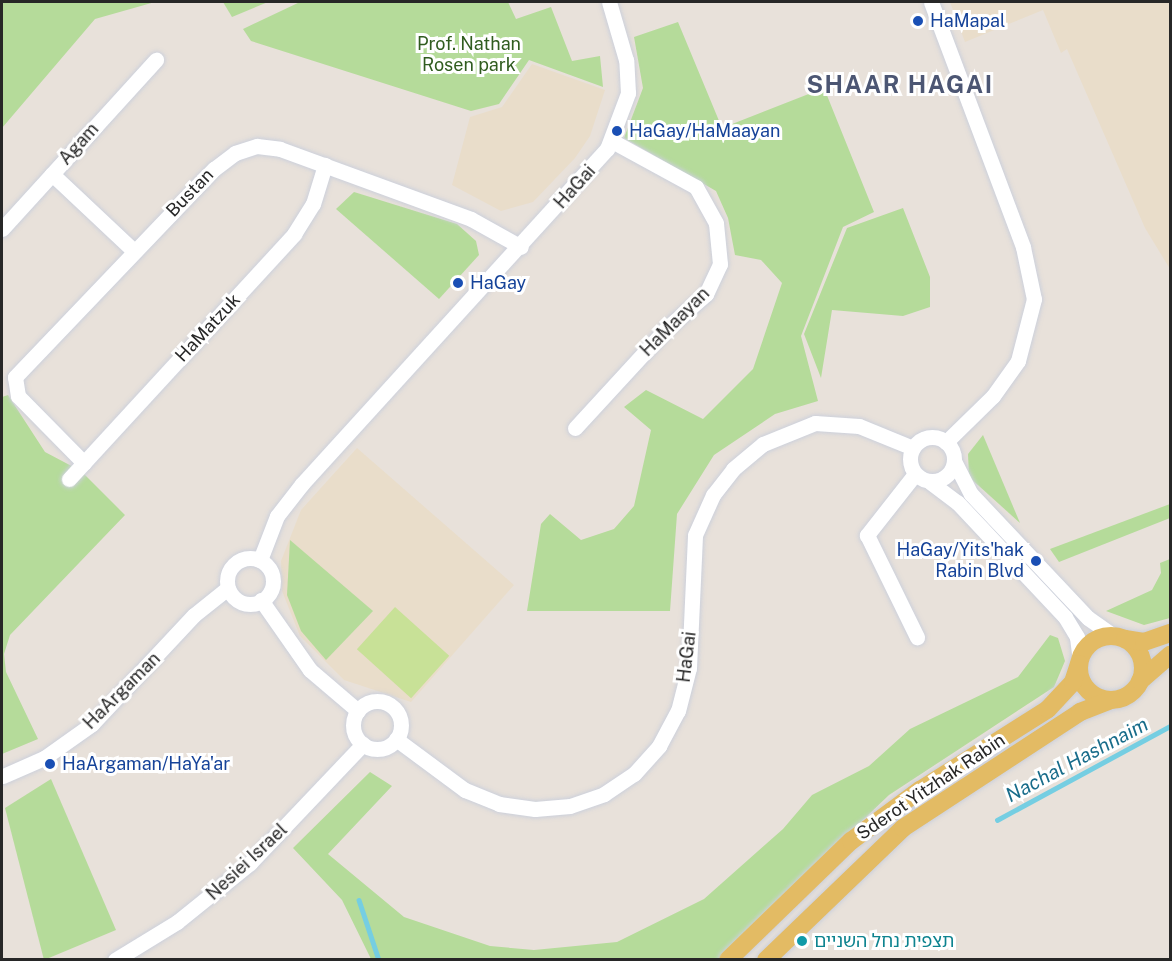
<!DOCTYPE html>
<html>
<head>
<meta charset="utf-8">
<style>
	body { margin:0 }
	#map { position:relative; width:1172px; height:961px; overflow:hidden; background:#e8e1da; font-family:"Public Sans","Noto Sans Hebrew",sans-serif }
	div>[style] { position:absolute }
	.education>* { inset:0; background:#e9ddca }
	.green>* { inset:0; background:#b5db9a }
	.pitch>* { inset:0; background:#c8e197; transform-origin:0 0 }
	.stream>* { height:4.5px; margin:-2.25px; padding:0 2.25px; transform-origin:2.25px; border-radius:2.25px; background:#75cee2 }
	.roads { filter:drop-shadow(0 0 2px #ccd0db) drop-shadow(0 0 2px #ccd0db) }
	.minor>* { height:15px; margin:-7.5px; padding:0 7.5px; transform-origin:7.5px; border-radius:7.5px; background:#fff }
	.minor>.ring { margin:-7.5px; padding:0; box-sizing:content-box; background:none; border:15px solid #fff; border-radius:50% }
	.major>* { height:18px; margin:-9px; padding:0 9px; transform-origin:9px; border-radius:9px; background:#e3bb64 }
	.major>.ring { margin:-9px; padding:0; box-sizing:content-box; background:none; border:18px solid #e3bb64; border-radius:50% }
	.dots>* { width:16px; height:16px; translate:-50% -50%; box-sizing:border-box; border:3px solid #fff; border-radius:50% }
	span { translate:-50% -50%; white-space:nowrap; text-align:center; line-height:1.15; -webkit-text-stroke:6px #fff; paint-order:stroke }
	.transit-label { font-size:18px; color:#164399 }
	.left { translate:0 -50%; text-align:left }
	.right { translate:-100% -50%; text-align:right }
	.park-label { font-size:18px; color:#305c1f }
	.street-label { font-size:18px; color:#272727 }
	.culture-label { font-size:18px; color:#0d838f }
	.water-label { font-size:20px; color:#186c8a; font-style:italic }
	.district-label { font-size:24px; color:#4c5673; font-weight:700; letter-spacing:1.5px }
	.frame { position:absolute; inset:0; border:3px solid #272727; pointer-events:none }
</style>
</head>
<body>
<div id="map">
	<div class="education">
		<div style="clip-path:polygon(950px 2px,1170px 2px,1170px 269px,1145px 228px,1067px 49px,1061px 53px,1043px 10px,965px 42px)"></div>
		<div style="clip-path:polygon(532px 64px,605px 90px,590px 136px,575px 158px,533px 202px,501px 211px,452px 185px,470px 117px,502px 107px)"></div>
		<div style="clip-path:polygon(357px 448px,514px 585px,411px 702px,344px 680px,300px 636px,282px 591px,281px 561px,301px 510px)"></div>
	</div>
	<div class="green">
		<div style="clip-path:polygon(2px 2px,155px 2px,95px 19px,2px 128px)"></div>
		<div style="clip-path:polygon(223px 2px,268px 2px,232px 17px)"></div>
		<div style="clip-path:polygon(300px 2px,508px 2px,516px 19px,551px 7px,572px 61px,600px 56px,603px 87px,529px 60px,499px 104px,471px 111px,251px 41px,243px 29px)"></div>
		<div style="clip-path:polygon(678px 22px,722px 128px,824px 88px,874px 212px,843px 227px,801px 336px,818px 401px,775px 414px,714px 455px,677px 514px,670px 611px,527px 611px,541px 524px,550px 514px,581px 540px,614px 529px,634px 506px,651px 430px,624px 407px,646px 390px,703px 419px,753px 369px,782px 283px,761px 260px,735px 255px,728px 218px,716px 191px,624px 138px,643px 88px,634px 37px)"></div>
		<div style="clip-path:polygon(354px 192px,457px 224px,476px 241px,479px 255px,439px 299px,336px 209px)"></div>
		<div style="clip-path:polygon(903px 208px,930px 277px,930px 307px,903px 316px,832px 310px,821px 378px,804px 334px,847px 228px)"></div>
		<div style="clip-path:polygon(8px 395px,45px 452px,81px 471px,125px 515px,10px 635px,4px 654px,6px 672px,38px 739px,2px 754px,2px 397px)"></div>
		<div style="clip-path:polygon(983px 435px,1020px 523px,969px 477px,968px 454px)"></div>
		<div style="clip-path:polygon(1170px 504px,1170px 518px,1059px 562px,1050px 549px)"></div>
		<div style="clip-path:polygon(290px 540px,373px 611px,326px 660px,301px 631px,287px 595px)"></div>
		<div style="clip-path:polygon(1170px 559px,1170px 618px,1144px 625px,1106px 611px,1152px 590px,1161px 573px,1160px 563px)"></div>
		<div style="clip-path:polygon(1050px 635px,1058px 638px,1065px 661px,1054px 687px,889px 795px,718px 959px,371px 959px,342px 900px,293px 848px,370px 772px,392px 786px,328px 854px,404px 917px,490px 946px,534px 950px,617px 942px,704px 899px,783px 829px,812px 795px,869px 766px,910px 729px,1018px 677px)"></div>
		<div style="clip-path:polygon(51px 779px,116px 930px,44px 960px,5px 808px)"></div>
	</div>
	<div class="pitch">
		<div style="left:395px;top:607px;width:73px;height:57px;rotate:42deg"></div>
	</div>
	<div class="stream">
		<div style="left:997px;top:820px;width:197px;rotate:-28.5deg"></div>
		<div style="left:359px;top:900px;width:63px;rotate:71.6deg"></div>
	</div>
	<div class="roads">
		<div class="minor">
			<div style="left:931px;top:2px;width:262px;rotate:69.4deg"></div>
			<div style="left:1023px;top:247px;width:53px;rotate:78.1deg"></div>
			<div style="left:1034px;top:299px;width:64px;rotate:104.5deg"></div>
			<div style="left:1018px;top:361px;width:43px;rotate:125.5deg"></div>
			<div style="left:993px;top:396px;width:66px;rotate:135.6deg"></div>
			<div style="left:52px;top:174px;width:112px;rotate:43.2deg"></div>
			<div style="left:2px;top:229px;width:229px;rotate:-47.7deg"></div>
			<div style="left:575px;top:428px;width:136px;rotate:-47.4deg"></div>
			<div style="left:667px;top:328px;width:52px;rotate:-41.1deg"></div>
			<div style="left:706px;top:294px;width:33px;rotate:-65deg"></div>
			<div style="left:720px;top:264px;width:41px;rotate:-95.6deg"></div>
			<div style="left:716px;top:223px;width:41px;rotate:-119.1deg"></div>
			<div style="left:696px;top:187px;width:96px;rotate:-151.3deg"></div>
			<div class="ring" style="left:910px;top:437px;width:29px;height:29px"></div>
			<div style="left:954px;top:461px;width:37px;rotate:63deg"></div>
			<div style="left:971px;top:494px;width:170px;rotate:46.7deg"></div>
			<div style="left:1088px;top:618px;width:32px;rotate:35deg"></div>
			<div style="left:84px;top:463px;width:94px;rotate:-134.6deg"></div>
			<div style="left:18px;top:396px;width:19px;rotate:-99deg"></div>
			<div style="left:15px;top:377px;width:288px;rotate:-46.3deg"></div>
			<div style="left:214px;top:169px;width:26px;rotate:-37deg"></div>
			<div style="left:235px;top:153px;width:23px;rotate:-18deg"></div>
			<div style="left:257px;top:146px;width:23px;rotate:7deg"></div>
			<div style="left:280px;top:149px;width:203px;rotate:20.1deg"></div>
			<div style="left:471px;top:219px;width:57px;rotate:29.2deg"></div>
			<div style="left:915px;top:474px;width:78px;rotate:128.2deg"></div>
			<div style="left:867px;top:535px;width:114px;rotate:63.9deg"></div>
			<div style="left:69px;top:479px;width:333px;rotate:-47.4deg"></div>
			<div style="left:294px;top:234px;width:36px;rotate:-58deg"></div>
			<div style="left:313px;top:204px;width:41px;rotate:-72.9deg"></div>
			<div style="left:930px;top:482px;width:34px;rotate:37deg"></div>
			<div style="left:957px;top:502px;width:158px;rotate:46.8deg"></div>
			<div style="left:1065px;top:617px;width:23px;rotate:59deg"></div>
			<div style="left:1077px;top:637px;width:23px;rotate:83deg"></div>
			<div class="ring" style="left:227px;top:558px;width:31px;height:31px"></div>
			<div style="left:260px;top:560px;width:47px;rotate:-68.9deg"></div>
			<div style="left:277px;top:516px;width:41px;rotate:-52deg"></div>
			<div style="left:302px;top:484px;width:453px;rotate:-47.7deg"></div>
			<div style="left:607px;top:149px;width:60px;rotate:-69.4deg"></div>
			<div style="left:628px;top:93px;width:33px;rotate:-93deg"></div>
			<div style="left:626px;top:60px;width:60px;rotate:-106.3deg"></div>
			<div style="left:261px;top:600px;width:85px;rotate:55deg"></div>
			<div style="left:310px;top:670px;width:63px;rotate:40.5deg"></div>
			<div class="ring" style="left:353px;top:701px;width:33px;height:33px"></div>
			<div style="left:396px;top:739px;width:86px;rotate:36.5deg"></div>
			<div style="left:465px;top:790px;width:37px;rotate:22deg"></div>
			<div style="left:499px;top:804px;width:36px;rotate:8deg"></div>
			<div style="left:535px;top:809px;width:35px;rotate:-5deg"></div>
			<div style="left:570px;top:806px;width:36px;rotate:-19deg"></div>
			<div style="left:604px;top:794px;width:36px;rotate:-34deg"></div>
			<div style="left:634px;top:774px;width:38px;rotate:-48deg"></div>
			<div style="left:659px;top:746px;width:40px;rotate:-62deg"></div>
			<div style="left:678px;top:711px;width:44px;rotate:-75.7deg"></div>
			<div style="left:689px;top:668px;width:133px;rotate:-87.4deg"></div>
			<div style="left:695px;top:535px;width:44px;rotate:-65.8deg"></div>
			<div style="left:713px;top:495px;width:33px;rotate:-52deg"></div>
			<div style="left:733px;top:469px;width:39px;rotate:-40deg"></div>
			<div style="left:763px;top:444px;width:56px;rotate:-22deg"></div>
			<div style="left:815px;top:423px;width:44px;rotate:3.9deg"></div>
			<div style="left:859px;top:426px;width:58px;rotate:22.2deg"></div>
			<div style="left:3px;top:776px;width:45px;rotate:-23.7deg"></div>
			<div style="left:44px;top:758px;width:59px;rotate:-35.3deg"></div>
			<div style="left:92px;top:724px;width:149px;rotate:-46.9deg"></div>
			<div style="left:194px;top:615px;width:43px;rotate:-38.5deg"></div>
			<div style="left:115px;top:960px;width:73px;rotate:-31.5deg"></div>
			<div style="left:177px;top:922px;width:94px;rotate:-38.9deg"></div>
			<div style="left:250px;top:863px;width:164px;rotate:-46.5deg"></div>
		</div>
		<div class="major">
			<div class="ring" style="left:1079px;top:636px;width:46px;height:46px"></div>
			<div style="left:1125px;top:639px;width:19px;rotate:9deg"></div>
			<div style="left:1144px;top:642px;width:28px;rotate:-19deg"></div>
			<div style="left:1140px;top:681px;width:40px;rotate:-41deg"></div>
			<div style="left:728px;top:960px;width:171px;rotate:-44.1deg"></div>
			<div style="left:851px;top:841px;width:86px;rotate:-36.5deg"></div>
			<div style="left:920px;top:790px;width:151px;rotate:-32.3deg"></div>
			<div style="left:1048px;top:709px;width:37px;rotate:-47deg"></div>
			<div style="left:1073px;top:682px;width:19px;rotate:-72deg"></div>
			<div style="left:766px;top:960px;width:190px;rotate:-43.9deg"></div>
			<div style="left:903px;top:828px;width:212px;rotate:-33.2deg"></div>
			<div style="left:1080px;top:712px;width:33px;rotate:-21deg"></div>
		</div>
	</div>
	<div class="dots">
		<div style="left:918px;top:21px;background:#1a4fb4"></div>
		<div style="left:617px;top:131px;background:#1a4fb4"></div>
		<div style="left:458px;top:283px;background:#1a4fb4"></div>
		<div style="left:1036px;top:561px;background:#1a4fb4"></div>
		<div style="left:50px;top:764px;background:#1a4fb4"></div>
		<div style="left:802px;top:941px;background:#0f9aa8"></div>
	</div>
	<div class="transit-label">
		<span class="left" style="left:930px;top:21px">HaMapal</span>
		<span class="left" style="left:629px;top:131px">HaGay/HaMaayan</span>
		<span class="left" style="left:470px;top:283px">HaGay</span>
		<span class="right" style="left:1024px;top:561px">HaGay/Yits'hak<br>Rabin Blvd</span>
		<span class="left" style="left:62px;top:764px">HaArgaman/HaYa'ar</span>
	</div>
	<div class="park-label">
		<span style="left:469px;top:55px">Prof. Nathan<br>Rosen park</span>
	</div>
	<div class="street-label">
		<span style="left:79px;top:144px;rotate:-48deg">Agam</span>
		<span style="left:575px;top:187px;rotate:-48deg">HaGai</span>
		<span style="left:190px;top:193px;rotate:-46deg">Bustan</span>
		<span style="left:675px;top:322px;rotate:-45deg">HaMaayan</span>
		<span style="left:208px;top:328px;rotate:-47deg">HaMatzuk</span>
		<span style="left:687px;top:657px;rotate:-83deg">HaGai</span>
		<span style="left:122px;top:691px;rotate:-45deg">HaArgaman</span>
		<span style="left:931px;top:787px;rotate:-34deg">Sderot Yitzhak Rabin</span>
		<span style="left:247px;top:862px;rotate:-43deg">Nesiei Israel</span>
	</div>
	<div class="culture-label">
		<span class="left" style="left:814px;top:941px">תצפית נחל השניים</span>
	</div>
	<div class="water-label">
		<span style="left:1077px;top:760px;rotate:-28deg">Nachal Hashnaim</span>
	</div>
	<div class="district-label">
		<span style="left:900px;top:85px">SHAAR HAGAI</span>
	</div>
	<div class="frame"></div>
</div>
</body>
</html>
